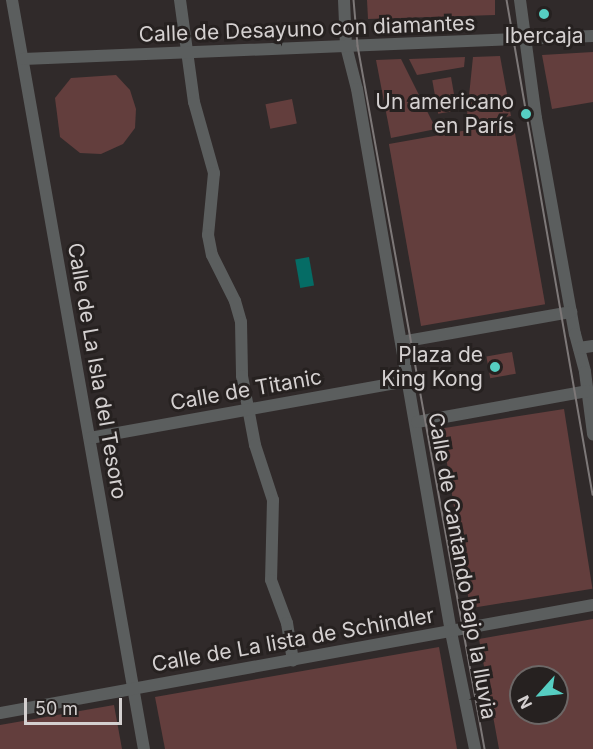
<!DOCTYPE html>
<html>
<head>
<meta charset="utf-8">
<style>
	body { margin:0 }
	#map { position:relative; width:593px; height:749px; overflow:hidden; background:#302a2a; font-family:Inter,sans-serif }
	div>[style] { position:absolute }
	.green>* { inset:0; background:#633e3d; transform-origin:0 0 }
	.water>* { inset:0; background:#056c65; transform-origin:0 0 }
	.minor>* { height:12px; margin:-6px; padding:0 6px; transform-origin:6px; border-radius:6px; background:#5b5e5e }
	.tram>* { height:1.5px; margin:-0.75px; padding:0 0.75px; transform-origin:0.75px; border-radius:0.75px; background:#7d7878 }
	.dots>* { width:16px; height:16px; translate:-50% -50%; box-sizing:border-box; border:3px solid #262120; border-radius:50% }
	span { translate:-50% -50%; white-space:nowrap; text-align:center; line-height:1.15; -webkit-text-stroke:6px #262120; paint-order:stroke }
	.street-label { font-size:21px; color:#d4d0d0 }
	.poi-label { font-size:21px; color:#d4d0d0 }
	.right { translate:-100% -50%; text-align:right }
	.north { position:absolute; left:509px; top:665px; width:60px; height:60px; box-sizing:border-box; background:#262120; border:2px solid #6c6766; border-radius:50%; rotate:243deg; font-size:16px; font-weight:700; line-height:24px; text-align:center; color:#d4d0d0 }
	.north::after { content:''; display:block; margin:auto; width:21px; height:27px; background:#56cec2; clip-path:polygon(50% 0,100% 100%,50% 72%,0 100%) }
	.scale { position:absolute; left:24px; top:698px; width:98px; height:27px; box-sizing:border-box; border:3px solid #d4d0d0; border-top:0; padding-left:8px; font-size:18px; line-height:21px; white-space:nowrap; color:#d4d0d0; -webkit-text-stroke:4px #262120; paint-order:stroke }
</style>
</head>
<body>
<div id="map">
	<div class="green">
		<div style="clip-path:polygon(367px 0,495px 0,495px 15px,368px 19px)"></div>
		<div style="clip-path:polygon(593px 52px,593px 102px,552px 109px,542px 55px)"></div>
		<div style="clip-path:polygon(500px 56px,511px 116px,466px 125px,473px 57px)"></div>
		<div style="clip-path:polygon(465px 57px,464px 67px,417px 75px,409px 59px)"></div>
		<div style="clip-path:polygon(401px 59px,436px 129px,391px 138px,376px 60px)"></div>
		<div style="clip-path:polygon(116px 75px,130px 90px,136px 109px,135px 128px,123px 144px,101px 154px,80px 153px,60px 137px,55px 98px,71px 78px)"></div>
		<div style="left:451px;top:77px;width:34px;height:19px;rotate:80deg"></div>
		<div style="left:292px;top:99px;width:25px;height:27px;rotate:79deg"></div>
		<div style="left:513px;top:122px;width:185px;height:126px;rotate:80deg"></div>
		<div style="left:512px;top:352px;width:22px;height:26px;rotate:80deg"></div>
		<div style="left:564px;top:409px;width:182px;height:124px;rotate:81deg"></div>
		<div style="clip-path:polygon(evenodd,593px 619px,593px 749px,499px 749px,479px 639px,593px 619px,521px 677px,557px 677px,557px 713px,521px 713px,521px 677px)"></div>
		<div style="clip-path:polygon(439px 647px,457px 749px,165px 749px,155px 697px)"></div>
		<div style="clip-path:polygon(114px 705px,122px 749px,0 749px,0 725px)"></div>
	</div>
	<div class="water">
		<div style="left:309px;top:257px;width:29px;height:14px;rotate:80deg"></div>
	</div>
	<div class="minor">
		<div style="left:12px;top:0;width:761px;rotate:80.01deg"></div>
		<div style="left:180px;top:0;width:103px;rotate:82.2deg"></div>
		<div style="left:194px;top:102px;width:74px;rotate:74.3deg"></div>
		<div style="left:214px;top:173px;width:62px;rotate:95.5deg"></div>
		<div style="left:208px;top:235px;width:20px;rotate:79deg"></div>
		<div style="left:212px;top:255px;width:51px;rotate:63.4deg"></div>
		<div style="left:235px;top:301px;width:22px;rotate:74deg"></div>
		<div style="left:241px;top:322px;width:54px;rotate:88.9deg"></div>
		<div style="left:242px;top:376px;width:70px;rotate:79.3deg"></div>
		<div style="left:255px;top:445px;width:58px;rotate:71.9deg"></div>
		<div style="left:273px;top:500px;width:80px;rotate:91.4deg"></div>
		<div style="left:271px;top:580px;width:46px;rotate:69.6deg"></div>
		<div style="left:287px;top:623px;width:38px;rotate:81deg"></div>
		<div style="left:344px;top:0;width:46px;rotate:87.5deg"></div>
		<div style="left:346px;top:46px;width:44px;rotate:75.7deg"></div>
		<div style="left:357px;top:89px;width:551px;rotate:80.18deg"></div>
		<div style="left:451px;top:632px;width:119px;rotate:78.4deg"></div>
		<div style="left:520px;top:0;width:119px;rotate:82.3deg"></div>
		<div style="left:536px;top:118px;width:219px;rotate:79.8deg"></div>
		<div style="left:575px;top:334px;width:39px;rotate:75deg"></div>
		<div style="left:585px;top:372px;width:63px;rotate:82.6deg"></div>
		<div style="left:23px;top:59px;width:570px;rotate:-2.31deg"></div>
		<div style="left:401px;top:342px;width:173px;rotate:-10deg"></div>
		<div style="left:579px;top:348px;width:14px;rotate:-8deg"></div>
		<div style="left:417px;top:422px;width:174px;rotate:-10.3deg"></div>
		<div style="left:90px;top:438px;width:323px;rotate:-10.2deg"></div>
		<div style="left:0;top:713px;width:603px;rotate:-10.32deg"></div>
	</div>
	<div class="tram">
		<div style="left:354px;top:0;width:46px;rotate:85deg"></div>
		<div style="left:358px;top:46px;width:714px;rotate:79.76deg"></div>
		<div style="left:507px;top:0;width:502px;rotate:80.14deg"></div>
	</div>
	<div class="dots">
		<div style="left:544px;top:14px;background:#56cec2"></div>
		<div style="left:526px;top:114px;background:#56cec2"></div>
		<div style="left:495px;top:367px;background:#56cec2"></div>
	</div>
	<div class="street-label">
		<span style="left:307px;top:29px;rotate:-2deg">Calle de Desayuno con diamantes</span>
		<span style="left:97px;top:371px;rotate:80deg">Calle de La Isla del Tesoro</span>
		<span style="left:246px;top:390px;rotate:-10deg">Calle de Titanic</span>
		<span style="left:462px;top:566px;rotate:80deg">Calle de Cantando bajo la lluvia</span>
		<span style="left:293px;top:640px;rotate:-10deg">Calle de La lista de Schindler</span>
	</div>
	<div class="poi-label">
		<span style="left:544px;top:36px">Ibercaja</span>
		<span class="right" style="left:514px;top:114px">Un americano<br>en París</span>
		<span class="right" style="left:483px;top:367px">Plaza de<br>King Kong</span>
	</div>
	<div class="north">N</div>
	<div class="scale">50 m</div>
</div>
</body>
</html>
